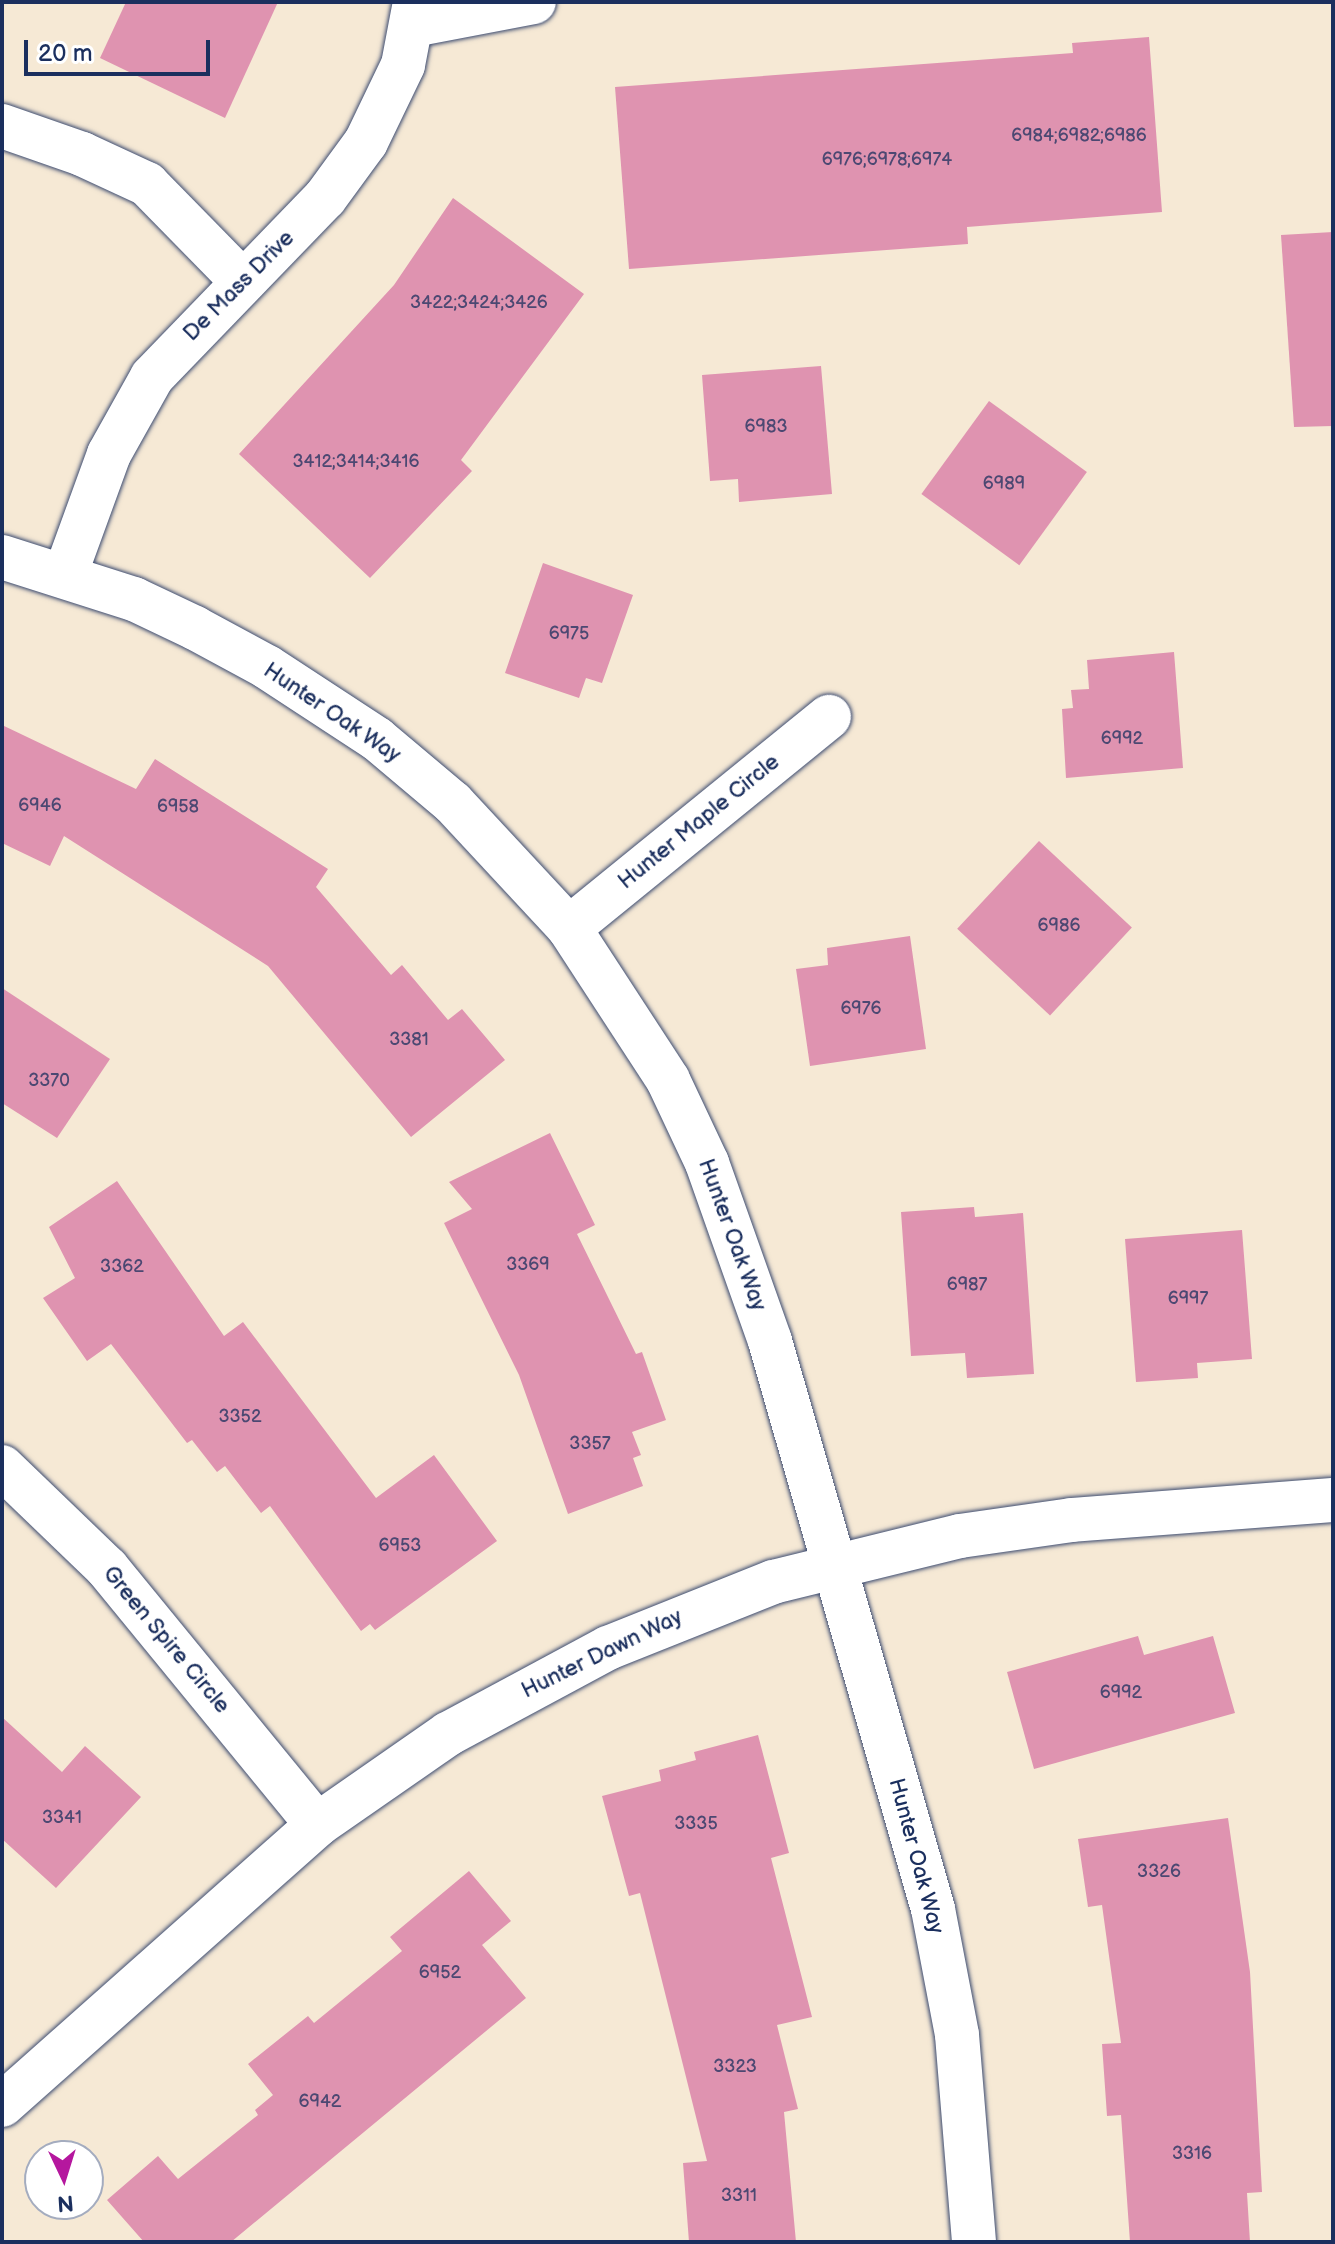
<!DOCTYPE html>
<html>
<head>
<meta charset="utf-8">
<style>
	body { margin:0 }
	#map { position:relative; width:1335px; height:2244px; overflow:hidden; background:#f6e9d5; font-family:"Balsamiq Sans",sans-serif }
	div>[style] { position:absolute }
	.building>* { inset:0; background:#df93b0; transform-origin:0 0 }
	.roads { filter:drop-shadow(0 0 2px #3c4b70) drop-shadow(0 0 2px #3c4b70) }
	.street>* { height:44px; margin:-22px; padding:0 22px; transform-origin:22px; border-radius:22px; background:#fff }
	span { translate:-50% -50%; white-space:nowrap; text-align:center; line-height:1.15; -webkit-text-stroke:6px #fff; paint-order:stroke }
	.number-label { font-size:18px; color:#4c4872 }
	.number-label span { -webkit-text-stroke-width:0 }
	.street-label { font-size:22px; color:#1b2f5e }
	.frame { position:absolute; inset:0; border:4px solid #1b2f5e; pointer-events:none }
	.north { position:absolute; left:24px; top:2140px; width:80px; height:80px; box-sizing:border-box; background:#fff; border:2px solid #a4acbf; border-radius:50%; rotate:176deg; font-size:22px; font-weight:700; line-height:32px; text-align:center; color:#1b2f5e }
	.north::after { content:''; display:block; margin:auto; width:28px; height:36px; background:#b5179e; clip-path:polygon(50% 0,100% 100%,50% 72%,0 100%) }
	.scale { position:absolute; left:24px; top:40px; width:186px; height:36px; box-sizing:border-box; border:4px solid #1b2f5e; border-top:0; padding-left:10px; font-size:24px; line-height:28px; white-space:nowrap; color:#1b2f5e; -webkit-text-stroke:6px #fff; paint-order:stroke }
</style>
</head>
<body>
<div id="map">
	<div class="building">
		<div style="clip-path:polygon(126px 2px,278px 2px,225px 118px,100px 58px)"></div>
		<div style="clip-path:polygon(1149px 37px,1162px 212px,967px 227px,968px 244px,629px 269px,615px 87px,1073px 53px,1072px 43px)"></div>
		<div style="clip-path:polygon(453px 198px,584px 294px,461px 460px,472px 471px,370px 578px,239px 454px,394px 285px)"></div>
		<div style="clip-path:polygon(1333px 232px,1333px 426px,1294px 427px,1281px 235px)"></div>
		<div style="clip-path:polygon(821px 366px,832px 494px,739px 502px,738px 479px,710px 481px,702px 375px)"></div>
		<div style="left:989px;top:401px;width:121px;height:115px;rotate:36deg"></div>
		<div style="clip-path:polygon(543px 563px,633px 595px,602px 683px,586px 678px,579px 698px,505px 673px)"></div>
		<div style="clip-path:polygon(1174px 652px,1183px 768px,1066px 778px,1062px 709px,1073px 708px,1071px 690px,1089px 689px,1087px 660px)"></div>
		<div style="clip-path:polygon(2px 725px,136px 789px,155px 759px,328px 869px,316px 887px,391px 975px,402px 965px,448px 1020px,462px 1009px,505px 1060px,411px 1137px,268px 966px,64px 836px,50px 866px,2px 843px)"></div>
		<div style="left:1039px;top:841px;width:127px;height:120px;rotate:43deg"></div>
		<div style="clip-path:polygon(910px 936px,926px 1049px,810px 1066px,796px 969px,828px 965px,827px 948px)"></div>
		<div style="clip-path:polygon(2px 988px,110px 1059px,57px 1138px,2px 1103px)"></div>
		<div style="clip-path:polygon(550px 1133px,595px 1225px,577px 1234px,636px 1354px,642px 1352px,666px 1420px,632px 1432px,641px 1455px,633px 1458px,643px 1486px,568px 1514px,519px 1375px,444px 1223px,472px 1209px,449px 1182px)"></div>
		<div style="clip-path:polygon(117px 1181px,224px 1336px,243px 1322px,376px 1498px,434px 1455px,497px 1541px,375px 1630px,370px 1624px,361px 1631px,270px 1506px,261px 1513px,225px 1466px,217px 1472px,192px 1440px,187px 1443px,111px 1344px,87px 1361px,43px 1298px,75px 1278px,49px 1227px)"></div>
		<div style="clip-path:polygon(974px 1207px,975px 1217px,1023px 1213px,1034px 1374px,967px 1378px,965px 1353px,911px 1356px,901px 1212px)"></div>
		<div style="clip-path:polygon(1242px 1230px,1252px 1359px,1197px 1363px,1198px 1378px,1136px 1382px,1125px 1239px)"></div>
		<div style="clip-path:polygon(1138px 1636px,1144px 1655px,1213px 1636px,1235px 1713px,1034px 1769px,1007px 1672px)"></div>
		<div style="clip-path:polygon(2px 1717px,62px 1772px,85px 1746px,141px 1797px,56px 1888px,2px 1839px)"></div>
		<div style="clip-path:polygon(758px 1735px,789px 1853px,771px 1858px,812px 2017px,777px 2025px,798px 2109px,784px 2112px,796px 2242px,689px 2242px,683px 2163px,707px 2161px,640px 1893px,629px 1896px,602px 1796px,661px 1781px,659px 1770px,696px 1760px,694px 1752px)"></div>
		<div style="clip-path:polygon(1228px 1818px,1250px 1972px,1262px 2192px,1247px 2193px,1250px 2242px,1130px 2242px,1121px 2115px,1107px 2116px,1102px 2044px,1121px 2043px,1102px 1905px,1088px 1907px,1078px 1839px)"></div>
		<div style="clip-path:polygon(469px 1871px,511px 1921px,482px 1945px,526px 1998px,231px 2242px,144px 2242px,107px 2200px,158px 2156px,178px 2179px,258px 2115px,255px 2110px,273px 2095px,248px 2064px,308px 2016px,314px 2023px,402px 1951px,390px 1937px)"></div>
	</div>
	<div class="roads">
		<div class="street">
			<div style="left:413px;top:25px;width:123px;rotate:-10.8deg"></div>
			<div style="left:2px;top:126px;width:85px;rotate:19.3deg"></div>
			<div style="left:82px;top:154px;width:72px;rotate:24.8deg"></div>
			<div style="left:147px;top:184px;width:137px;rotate:45.6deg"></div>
			<div style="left:2px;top:557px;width:139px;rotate:17.7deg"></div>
			<div style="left:134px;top:599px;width:68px;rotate:25.4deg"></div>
			<div style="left:195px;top:628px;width:82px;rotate:28.4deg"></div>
			<div style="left:267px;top:667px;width:131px;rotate:33.2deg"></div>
			<div style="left:377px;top:739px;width:99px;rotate:40.1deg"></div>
			<div style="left:453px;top:803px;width:171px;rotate:47.1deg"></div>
			<div style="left:569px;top:928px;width:181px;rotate:56.9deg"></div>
			<div style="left:668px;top:1080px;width:92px;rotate:64.8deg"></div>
			<div style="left:707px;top:1163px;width:189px;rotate:70.5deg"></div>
			<div style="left:770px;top:1341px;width:591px;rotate:73.99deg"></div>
			<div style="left:933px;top:1909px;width:128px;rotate:79.2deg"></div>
			<div style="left:957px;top:2035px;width:208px;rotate:85.3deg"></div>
			<div style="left:65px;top:575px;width:129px;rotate:-70deg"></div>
			<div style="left:109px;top:454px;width:88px;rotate:-60.8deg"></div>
			<div style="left:152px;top:377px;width:249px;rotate:-46deg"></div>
			<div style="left:325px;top:198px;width:69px;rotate:-53.8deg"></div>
			<div style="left:366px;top:142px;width:85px;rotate:-64.3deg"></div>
			<div style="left:403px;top:65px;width:64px;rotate:-79.2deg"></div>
			<div style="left:569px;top:928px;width:335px;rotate:-39.1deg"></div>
			<div style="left:2px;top:1467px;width:146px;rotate:43.9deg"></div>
			<div style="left:107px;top:1568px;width:332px;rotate:50.7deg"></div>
			<div style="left:2px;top:2105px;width:421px;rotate:-41.6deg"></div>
			<div style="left:317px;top:1825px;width:160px;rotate:-34.8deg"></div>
			<div style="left:448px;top:1734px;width:182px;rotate:-28.3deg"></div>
			<div style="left:608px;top:1648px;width:178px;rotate:-21.8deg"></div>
			<div style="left:773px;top:1582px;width:193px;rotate:-13.8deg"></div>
			<div style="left:960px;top:1536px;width:113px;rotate:-8.1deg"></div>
			<div style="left:1072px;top:1520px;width:262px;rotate:-4.4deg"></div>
		</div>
	</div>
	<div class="number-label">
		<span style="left:1079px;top:136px">6984;6982;6986</span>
		<span style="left:887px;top:160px">6976;6978;6974</span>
		<span style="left:479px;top:303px">3422;3424;3426</span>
		<span style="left:766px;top:427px">6983</span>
		<span style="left:356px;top:462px">3412;3414;3416</span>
		<span style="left:1004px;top:484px">6989</span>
		<span style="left:569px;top:634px">6975</span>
		<span style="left:1122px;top:739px">6992</span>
		<span style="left:40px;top:806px">6946</span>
		<span style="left:178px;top:807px">6958</span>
		<span style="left:1059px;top:926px">6986</span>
		<span style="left:861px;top:1009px">6976</span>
		<span style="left:409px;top:1040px">3381</span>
		<span style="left:49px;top:1081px">3370</span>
		<span style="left:528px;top:1265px">3369</span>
		<span style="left:122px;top:1267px">3362</span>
		<span style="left:967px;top:1285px">6987</span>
		<span style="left:1188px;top:1299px">6997</span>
		<span style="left:240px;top:1417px">3352</span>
		<span style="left:590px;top:1444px">3357</span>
		<span style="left:400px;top:1546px">6953</span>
		<span style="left:1121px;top:1693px">6992</span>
		<span style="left:62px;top:1818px">3341</span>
		<span style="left:696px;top:1824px">3335</span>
		<span style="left:1159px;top:1872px">3326</span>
		<span style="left:440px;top:1973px">6952</span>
		<span style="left:735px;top:2067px">3323</span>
		<span style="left:320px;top:2102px">6942</span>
		<span style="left:1192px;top:2154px">3316</span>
		<span style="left:739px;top:2196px">3311</span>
	</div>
	<div class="street-label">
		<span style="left:239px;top:286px;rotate:-45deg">De Mass Drive</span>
		<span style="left:332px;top:713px;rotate:34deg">Hunter Oak Way</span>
		<span style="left:699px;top:822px;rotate:-39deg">Hunter Maple Circle</span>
		<span style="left:732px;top:1235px;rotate:70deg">Hunter Oak Way</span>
		<span style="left:166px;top:1640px;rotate:50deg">Green Spire Circle</span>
		<span style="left:602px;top:1654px;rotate:-26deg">Hunter Dawn Way</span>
		<span style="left:916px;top:1856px;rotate:75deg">Hunter Oak Way</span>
	</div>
	<div class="frame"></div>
	<div class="north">N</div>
	<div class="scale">20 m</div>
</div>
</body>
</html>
